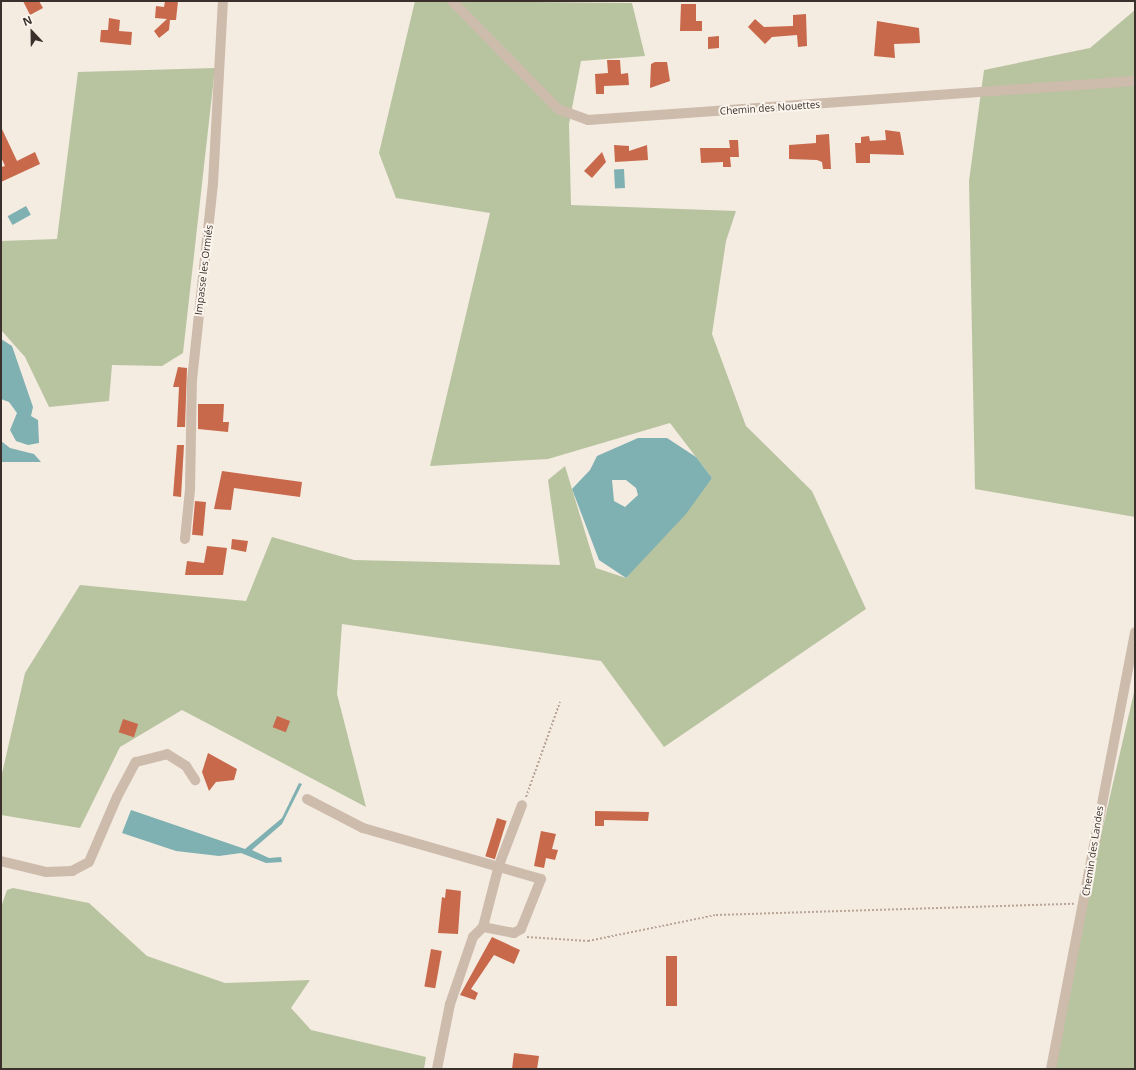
<!DOCTYPE html>
<html>
<head>
<meta charset="utf-8">
<style>
	body { margin:0 }
	#map { position:relative; width:1136px; height:1070px; overflow:hidden; background:#f4ebe1; font-family:"Open Sans",sans-serif }
	div>[style] { position:absolute }
	.green>* { inset:0; background:#b8c4a0 }
	.water>* { inset:0; background:#7fb0b2; transform-origin:0 0 }
	.building>* { inset:0; background:#c8694b; transform-origin:0 0 }
	.path>* { height:2px; margin-top:-1px; transform-origin:0; background:repeating-linear-gradient(90deg,#b9a596 0 2px,transparent 0 4px) }
	.minor>* { height:10px; margin:-5px; padding:0 5px; transform-origin:5px; border-radius:5px; background:#cdbbac }
	span { translate:-50% -50%; white-space:nowrap; text-align:center; line-height:1.15; -webkit-text-stroke:4px #fbf5ee; paint-order:stroke }
	.street-label { font-size:10px; color:#3b302b }
	.frame { position:absolute; inset:0; border:2px solid #3b302b; pointer-events:none }
	.north { position:absolute; left:12px; top:12px; width:40px; height:40px; -webkit-text-stroke:3px #fbf5ee; paint-order:stroke; rotate:338deg; font-size:11px; font-weight:700; line-height:16px; text-align:center; color:#3b302b }
	.north::after { content:''; display:block; margin:auto; width:14px; height:18px; background:#3b302b; clip-path:polygon(50% 0,100% 100%,50% 72%,0 100%) }
</style>
</head>
<body>
<div id="map">
	<div class="green">
		<div style="clip-path:polygon(415px 1px,632px 3px,645px 56px,581px 61px,569px 124px,571px 205px,736px 211px,726px 241px,712px 334px,746px 426px,812px 491px,866px 609px,664px 747px,601px 661px,342px 624px,337px 694px,366px 807px,182px 710px,120px 747px,80px 828px,1px 815px,1px 778px,25px 673px,80px 585px,246px 601px,272px 537px,354px 560px,560px 565px,548px 480px,565px 466px,596px 568px,626px 578px,712px 478px,670px 423px,548px 459px,430px 466px,490px 213px,396px 198px,379px 153px)"></div>
		<div style="clip-path:polygon(1135px 10px,1135px 517px,975px 489px,969px 181px,984px 70px,1090px 48px)"></div>
		<div style="clip-path:polygon(215px 68px,183px 353px,162px 366px,112px 365px,109px 401px,49px 407px,25px 357px,1px 330px,1px 241px,57px 239px,78px 72px)"></div>
		<div style="clip-path:polygon(1135px 688px,1135px 1069px,1047px 1069px)"></div>
		<div style="clip-path:polygon(13px 888px,89px 903px,147px 956px,225px 983px,310px 980px,291px 1008px,311px 1030px,426px 1057px,424px 1069px,1px 1069px,1px 907px,7px 890px)"></div>
	</div>
	<div class="water">
		<div style="left:624px;top:169px;width:19px;height:10px;rotate:87deg"></div>
		<div style="left:26px;top:206px;width:10px;height:21px;rotate:61deg"></div>
		<div style="clip-path:polygon(1px 339px,12px 346px,33px 407px,31px 416px,38px 420px,39px 443px,28px 445px,16px 441px,10px 430px,17px 413px,9px 402px,1px 399px)"></div>
		<div style="clip-path:polygon(evenodd,638px 438px,667px 438px,696px 457px,712px 478px,686px 514px,626px 578px,599px 560px,572px 489px,590px 470px,597px 456px,638px 438px,612px 480px,626px 480px,636px 488px,638px 495px,625px 507px,614px 501px,612px 480px)"></div>
		<div style="clip-path:polygon(1px 441px,10px 448px,34px 454px,41px 462px,1px 462px)"></div>
		<div style="clip-path:polygon(299px 783px,302px 784px,282px 824px,252px 850px,269px 858px,281px 857px,282px 862px,266px 863px,241px 853px,219px 856px,176px 851px,122px 833px,131px 810px,245px 849px,282px 818px)"></div>
	</div>
	<div class="building">
		<div style="clip-path:polygon(23px 1px,39px 1px,43px 8px,30px 15px)"></div>
		<div style="clip-path:polygon(165px 1px,178px 1px,176px 20px,170px 20px,169px 30px,159px 38px,154px 31px,167px 19px,155px 18px,156px 6px,164px 7px)"></div>
		<div style="clip-path:polygon(681px 4px,696px 4px,696px 21px,702px 21px,702px 31px,680px 31px)"></div>
		<div style="clip-path:polygon(806px 14px,807px 46px,798px 47px,797px 35px,772px 37px,765px 44px,748px 27px,755px 19px,764px 27px,793px 26px,793px 15px)"></div>
		<div style="clip-path:polygon(109px 18px,120px 20px,119px 31px,132px 32px,131px 45px,100px 42px,101px 30px,108px 30px)"></div>
		<div style="clip-path:polygon(877px 21px,919px 28px,920px 43px,894px 44px,895px 58px,874px 56px)"></div>
		<div style="clip-path:polygon(719px 36px,719px 48px,708px 49px,708px 37px)"></div>
		<div style="clip-path:polygon(607px 60px,620px 60px,621px 74px,628px 73px,629px 85px,604px 86px,604px 94px,596px 94px,595px 74px,608px 73px)"></div>
		<div style="clip-path:polygon(655px 62px,667px 62px,670px 81px,650px 88px,651px 64px)"></div>
		<div style="clip-path:polygon(1px 127px,17px 161px,35px 152px,40px 164px,1px 182px,1px 167px,5px 166px,1px 157px)"></div>
		<div style="clip-path:polygon(885px 130px,900px 132px,904px 155px,870px 154px,870px 163px,856px 163px,855px 143px,861px 143px,861px 137px,869px 136px,870px 141px,886px 140px)"></div>
		<div style="clip-path:polygon(829px 134px,831px 169px,823px 169px,822px 162px,817px 160px,789px 159px,789px 145px,816px 143px,816px 135px)"></div>
		<div style="clip-path:polygon(729px 140px,738px 140px,739px 157px,730px 157px,731px 167px,723px 167px,723px 162px,701px 163px,700px 148px,730px 148px)"></div>
		<div style="clip-path:polygon(614px 145px,629px 146px,629px 151px,647px 145px,648px 160px,615px 162px)"></div>
		<div style="clip-path:polygon(602px 152px,606px 162px,592px 178px,584px 171px)"></div>
		<div style="clip-path:polygon(178px 367px,187px 368px,185px 427px,177px 427px,179px 387px,173px 387px)"></div>
		<div style="clip-path:polygon(198px 404px,224px 404px,223px 422px,229px 422px,228px 432px,198px 429px)"></div>
		<div style="clip-path:polygon(177px 445px,184px 445px,181px 497px,173px 496px)"></div>
		<div style="clip-path:polygon(222px 471px,302px 482px,300px 497px,234px 488px,231px 510px,214px 509px)"></div>
		<div style="left:195px;top:501px;width:11px;height:34px;rotate:5deg"></div>
		<div style="clip-path:polygon(232px 539px,248px 541px,246px 552px,231px 549px)"></div>
		<div style="clip-path:polygon(207px 546px,227px 548px,223px 575px,185px 575px,187px 561px,204px 563px)"></div>
		<div style="left:277px;top:716px;width:14px;height:12px;rotate:21deg"></div>
		<div style="left:123px;top:719px;width:16px;height:14px;rotate:18deg"></div>
		<div style="clip-path:polygon(208px 753px,237px 769px,234px 780px,216px 782px,209px 791px,202px 772px)"></div>
		<div style="clip-path:polygon(595px 811px,649px 812px,648px 821px,604px 820px,604px 826px,595px 826px)"></div>
		<div style="left:497px;top:818px;width:10px;height:40px;rotate:17deg"></div>
		<div style="clip-path:polygon(541px 831px,556px 834px,552px 849px,558px 850px,555px 860px,546px 858px,544px 868px,534px 866px)"></div>
		<div style="clip-path:polygon(446px 889px,461px 891px,458px 934px,438px 933px,442px 897px,445px 898px)"></div>
		<div style="clip-path:polygon(492px 937px,520px 950px,514px 964px,494px 955px,471px 989px,478px 993px,475px 1000px,460px 995px)"></div>
		<div style="left:431px;top:949px;width:11px;height:38px;rotate:10deg"></div>
		<div style="left:666px;top:956px;width:11px;height:50px"></div>
		<div style="clip-path:polygon(514px 1053px,539px 1056px,537px 1069px,512px 1069px)"></div>
	</div>
	<div class="path">
		<div style="left:526px;top:797px;width:101px;rotate:-70.3deg"></div>
		<div style="left:527px;top:937px;width:61px;rotate:3.8deg"></div>
		<div style="left:588px;top:941px;width:131px;rotate:-11.5deg"></div>
		<div style="left:716px;top:915px;width:358px;rotate:-1.8deg"></div>
	</div>
	<div class="minor">
		<div style="left:452px;top:1px;width:151px;rotate:45.5deg"></div>
		<div style="left:558px;top:109px;width:32px;rotate:20deg"></div>
		<div style="left:588px;top:120px;width:548px;rotate:-4.08deg"></div>
		<div style="left:185px;top:539px;width:49px;rotate:-84.2deg"></div>
		<div style="left:190px;top:490px;width:110px;rotate:-89deg"></div>
		<div style="left:192px;top:380px;width:197px;rotate:-83.9deg"></div>
		<div style="left:213px;top:184px;width:183px;rotate:-86.9deg"></div>
		<div style="left:307px;top:799px;width:63px;rotate:27.4deg"></div>
		<div style="left:363px;top:828px;width:185px;rotate:16deg"></div>
		<div style="left:541px;top:879px;width:54px;rotate:111.8deg"></div>
		<div style="left:521px;top:929px;width:8px;rotate:150deg"></div>
		<div style="left:514px;top:933px;width:32px;rotate:-169deg"></div>
		<div style="left:483px;top:927px;width:14px;rotate:135deg"></div>
		<div style="left:473px;top:937px;width:71px;rotate:108.9deg"></div>
		<div style="left:450px;top:1004px;width:66px;rotate:101.3deg"></div>
		<div style="left:1px;top:861px;width:46px;rotate:13.7deg"></div>
		<div style="left:46px;top:872px;width:26px;rotate:-2deg"></div>
		<div style="left:72px;top:871px;width:19px;rotate:-28deg"></div>
		<div style="left:89px;top:862px;width:71px;rotate:-66.7deg"></div>
		<div style="left:117px;top:797px;width:40px;rotate:-62deg"></div>
		<div style="left:136px;top:762px;width:32px;rotate:-14deg"></div>
		<div style="left:167px;top:754px;width:22px;rotate:32deg"></div>
		<div style="left:186px;top:766px;width:17px;rotate:57deg"></div>
		<div style="left:483px;top:927px;width:64px;rotate:-75.5deg"></div>
		<div style="left:499px;top:865px;width:64px;rotate:-69deg"></div>
		<div style="left:1051px;top:1069px;width:445px;rotate:-79.1deg"></div>
	</div>
	<div class="street-label">
		<span style="left:770px;top:108px;rotate:-4deg">Chemin des Nouettes</span>
		<span style="left:204px;top:270px;rotate:-83deg">Impasse les Ormiés</span>
		<span style="left:1093px;top:851px;rotate:-81deg">Chemin des Landes</span>
	</div>
	<div class="frame"></div>
	<div class="north">N</div>
</div>
</body>
</html>
